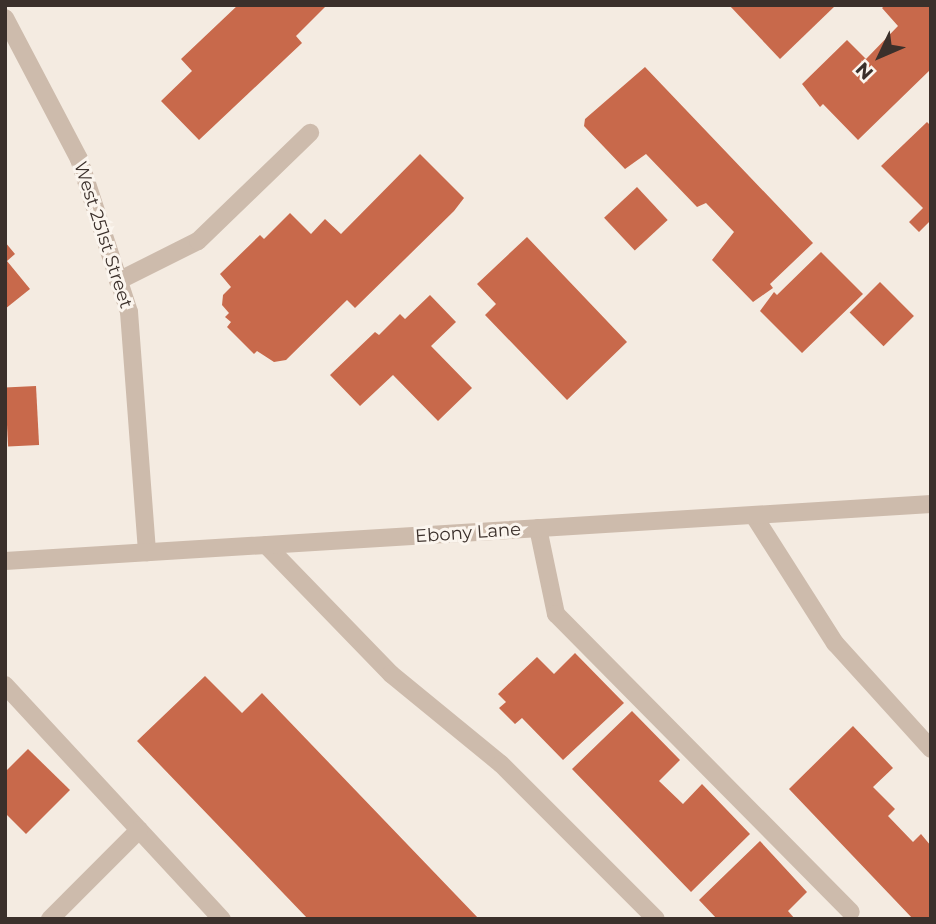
<!DOCTYPE html>
<html>
<head>
<meta charset="utf-8">
<style>
	body { margin:0 }
	#map { position:relative; width:936px; height:924px; overflow:hidden; background:#f4ebe1; font-family:Montserrat,sans-serif }
	div>[style] { position:absolute }
	.building>* { inset:0; background:#c8694b; transform-origin:0 0 }
	.service>* { height:18px; margin:-9px; padding:0 9px; transform-origin:9px; border-radius:9px; background:#cdbbac }
	.minor>* { height:18px; margin:-9px; padding:0 9px; transform-origin:9px; border-radius:9px; background:#cdbbac }
	.tertiary>* { height:18px; margin:-9px; padding:0 9px; transform-origin:9px; border-radius:9px; background:#cdbbac }
	span { translate:-50% -50%; white-space:nowrap; text-align:center; line-height:1.15; -webkit-text-stroke:6px #fbf5ee; paint-order:stroke }
	.street-label { font-size:18px; color:#3b302b }
	.frame { position:absolute; inset:0; border:7px solid #3b302b; pointer-events:none }
	.north { position:absolute; left:845px; top:21px; width:70px; height:70px; -webkit-text-stroke:5px #fbf5ee; paint-order:stroke; rotate:226deg; font-size:19px; font-weight:700; line-height:28px; text-align:center; color:#3b302b }
	.north::after { content:''; display:block; margin:auto; width:24px; height:32px; background:#3b302b; clip-path:polygon(50% 0,100% 100%,50% 72%,0 100%) }
</style>
</head>
<body>
<div id="map">
	<div class="building">
		<div style="clip-path:polygon(238px 5px,327px 5px,296px 36px,302px 43px,199px 140px,161px 101px,192px 71px,181px 59px)"></div>
		<div style="clip-path:polygon(729px 5px,836px 5px,780px 59px)"></div>
		<div style="clip-path:polygon(885px 5px,931px 5px,931px 69px,858px 140px,823px 104px,820px 107px,802px 84px,847px 40px,866px 59px,898px 26px,882px 8px)"></div>
		<div style="clip-path:polygon(645px 67px,813px 243px,770px 284px,773px 288px,753px 302px,712px 260px,734px 232px,706px 203px,697px 207px,646px 154px,625px 169px,584px 126px,585px 119px)"></div>
		<div style="clip-path:polygon(927px 122px,931px 126px,931px 220px,919px 232px,909px 222px,923px 208px,881px 166px)"></div>
		<div style="clip-path:polygon(420px 154px,464px 198px,454px 211px,355px 308px,347px 300px,286px 360px,274px 362px,257px 351px,254px 354px,227px 327px,231px 322px,225px 317px,229px 313px,222px 305px,223px 295px,231px 287px,220px 274px,260px 235px,264px 239px,290px 213px,311px 234px,325px 219px,341px 234px)"></div>
		<div style="left:637px;top:187px;width:45px;height:45px;rotate:47deg"></div>
		<div style="clip-path:polygon(527px 237px,627px 342px,567px 400px,485px 315px,496px 304px,477px 284px)"></div>
		<div style="clip-path:polygon(5px 242px,15px 254px,7px 261px,30px 289px,5px 309px)"></div>
		<div style="clip-path:polygon(821px 252px,863px 294px,802px 353px,760px 311px,774px 292px,777px 295px)"></div>
		<div style="left:880px;top:282px;width:48px;height:43px;rotate:45deg"></div>
		<div style="clip-path:polygon(430px 295px,456px 322px,431px 346px,472px 388px,438px 421px,393px 375px,360px 406px,330px 375px,375px 332px,379px 335px,400px 314px,405px 319px)"></div>
		<div style="left:36px;top:386px;width:59px;height:31px;rotate:87deg"></div>
		<div style="clip-path:polygon(575px 653px,624px 703px,563px 760px,522px 718px,515px 724px,499px 708px,506px 702px,498px 694px,537px 657px,554px 674px)"></div>
		<div style="clip-path:polygon(205px 676px,242px 713px,262px 693px,479px 919px,308px 919px,137px 741px)"></div>
		<div style="clip-path:polygon(632px 711px,680px 760px,659px 781px,683px 804px,702px 784px,750px 834px,691px 892px,572px 769px)"></div>
		<div style="clip-path:polygon(853px 726px,893px 768px,873px 787px,895px 809px,888px 816px,913px 842px,921px 834px,931px 846px,931px 919px,913px 919px,789px 789px)"></div>
		<div style="clip-path:polygon(28px 749px,70px 790px,26px 834px,5px 813px,5px 772px)"></div>
		<div style="clip-path:polygon(760px 841px,807px 892px,788px 911px,795px 919px,717px 919px,699px 900px)"></div>
	</div>
	<div class="service">
		<div style="left:118px;top:281px;width:89px;rotate:-26.6deg"></div>
		<div style="left:198px;top:241px;width:156px;rotate:-44deg"></div>
		<div style="left:754px;top:516px;width:151px;rotate:57.5deg"></div>
		<div style="left:835px;top:643px;width:143px;rotate:47.8deg"></div>
		<div style="left:538px;top:528px;width:88px;rotate:78.2deg"></div>
		<div style="left:556px;top:614px;width:419px;rotate:45.3deg"></div>
		<div style="left:266px;top:545px;width:180px;rotate:45.9deg"></div>
		<div style="left:391px;top:674px;width:142px;rotate:39.3deg"></div>
		<div style="left:501px;top:764px;width:219px;rotate:45deg"></div>
		<div style="left:5px;top:685px;width:319px;rotate:47.2deg"></div>
		<div style="left:50px;top:919px;width:126px;rotate:-45deg"></div>
	</div>
	<div class="minor">
		<div style="left:5px;top:18px;width:159px;rotate:62.3deg"></div>
		<div style="left:79px;top:159px;width:161px;rotate:71.9deg"></div>
		<div style="left:129px;top:312px;width:241px;rotate:85.7deg"></div>
	</div>
	<div class="tertiary">
		<div style="left:5px;top:561px;width:928px;rotate:-3.52deg"></div>
	</div>
	<div class="street-label">
		<span style="left:103px;top:235px;rotate:72deg">West 251st Street</span>
		<span style="left:468px;top:533px;rotate:-4deg">Ebony Lane</span>
	</div>
	<div class="frame"></div>
	<div class="north">N</div>
</div>
</body>
</html>
